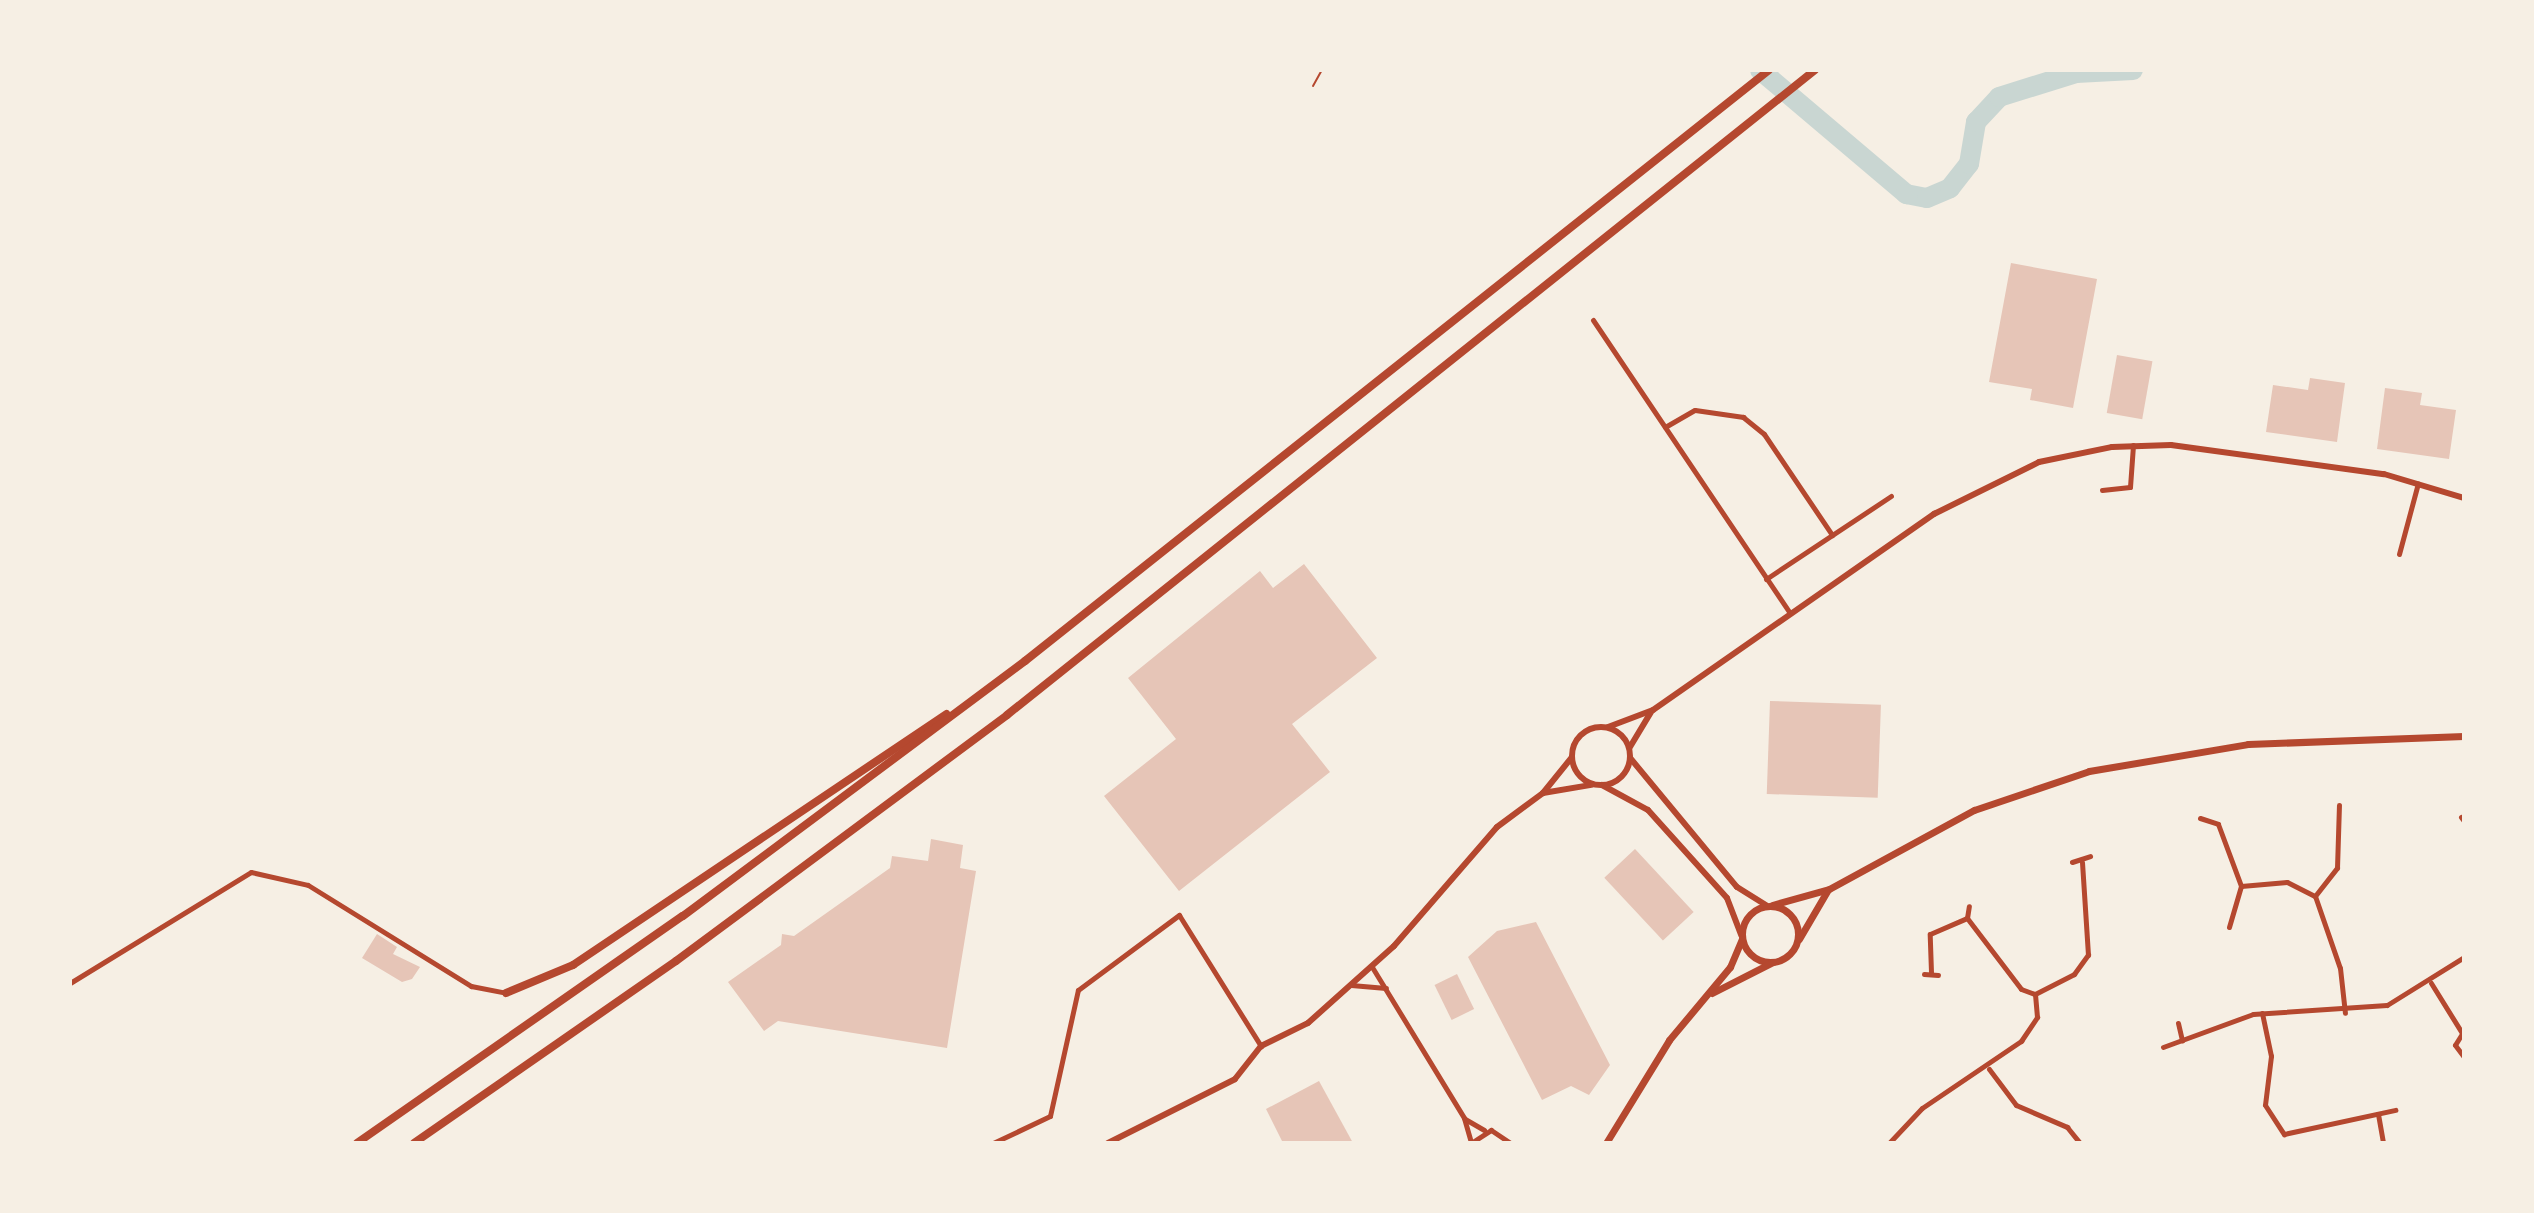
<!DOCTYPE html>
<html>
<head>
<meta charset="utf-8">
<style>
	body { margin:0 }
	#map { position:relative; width:2534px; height:1213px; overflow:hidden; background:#f6efe4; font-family:Roboto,sans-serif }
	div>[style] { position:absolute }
	.river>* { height:20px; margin:-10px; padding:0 10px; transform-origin:10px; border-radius:10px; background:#c9d6d2 }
	.building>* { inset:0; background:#e6c5b7; transform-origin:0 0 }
	.service>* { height:2px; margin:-1px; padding:0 1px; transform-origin:1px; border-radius:1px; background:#b5482f }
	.minor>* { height:5px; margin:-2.5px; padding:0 2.5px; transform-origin:2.5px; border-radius:2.5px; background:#b5482f }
	.tertiary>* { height:6px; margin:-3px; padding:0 3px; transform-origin:3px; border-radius:3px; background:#b5482f }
	.tertiary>.ring { margin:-3px; padding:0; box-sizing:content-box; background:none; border:6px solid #b5482f; border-radius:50% }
	.primary>* { height:7px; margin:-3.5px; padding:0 3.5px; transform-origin:3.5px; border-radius:3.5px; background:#b5482f }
	.primary>.ring { margin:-3.5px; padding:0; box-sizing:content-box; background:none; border:7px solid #b5482f; border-radius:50% }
	.motorway>* { height:8px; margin:-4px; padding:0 4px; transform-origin:4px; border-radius:4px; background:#b5482f }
	span { translate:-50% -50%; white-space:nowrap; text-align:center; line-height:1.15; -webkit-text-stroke:8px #f6efe4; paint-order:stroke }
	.frame { position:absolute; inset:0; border:72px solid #f6efe4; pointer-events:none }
</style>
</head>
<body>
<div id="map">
	<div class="river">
		<div style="left:1760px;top:70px;width:192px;rotate:40.3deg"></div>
		<div style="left:1906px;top:194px;width:21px;rotate:11deg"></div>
		<div style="left:1927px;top:198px;width:25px;rotate:-23deg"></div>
		<div style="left:1950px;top:188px;width:31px;rotate:-52deg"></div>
		<div style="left:1969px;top:164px;width:43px;rotate:-80.5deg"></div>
		<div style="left:1976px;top:122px;width:34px;rotate:-47deg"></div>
		<div style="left:1999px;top:97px;width:81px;rotate:-17.3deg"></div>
		<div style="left:2076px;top:73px;width:57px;rotate:-3deg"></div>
	</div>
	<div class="building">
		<div style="clip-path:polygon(2011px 263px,2097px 279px,2073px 408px,2030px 400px,2032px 389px,1989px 382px)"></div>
		<div style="left:2117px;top:355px;width:36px;height:59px;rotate:10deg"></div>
		<div style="clip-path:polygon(2310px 378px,2345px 383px,2337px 442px,2266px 432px,2273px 385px,2308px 390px)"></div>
		<div style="clip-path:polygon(2385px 388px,2422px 393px,2420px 405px,2456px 410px,2449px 459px,2377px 449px)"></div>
		<div style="clip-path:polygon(1304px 564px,1377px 658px,1292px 724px,1330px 772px,1179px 891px,1104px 796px,1176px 739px,1128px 678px,1260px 571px,1273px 588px)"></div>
		<div style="left:1770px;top:701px;width:111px;height:93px;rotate:2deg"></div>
		<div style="clip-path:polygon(931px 839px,963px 845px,960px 868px,976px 871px,947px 1048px,778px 1021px,764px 1031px,728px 982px,781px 945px,782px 934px,794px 936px,890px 868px,892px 856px,928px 861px)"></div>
		<div style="left:1635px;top:849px;width:86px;height:42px;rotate:47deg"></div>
		<div style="clip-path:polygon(1536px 922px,1610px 1065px,1589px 1095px,1571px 1086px,1542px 1100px,1468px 957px,1497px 931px)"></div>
		<div style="clip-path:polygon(377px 934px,397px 947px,393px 954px,420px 967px,412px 979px,402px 982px,362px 958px)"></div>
		<div style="left:1457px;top:974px;width:39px;height:25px;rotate:64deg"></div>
		<div style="clip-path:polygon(1319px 1081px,1353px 1143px,1283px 1143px,1266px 1109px)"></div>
	</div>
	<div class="service">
		<div style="left:1313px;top:86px;width:18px;rotate:-61deg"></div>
	</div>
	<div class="minor">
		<div style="left:1593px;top:320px;width:352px;rotate:56.1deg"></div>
		<div style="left:1665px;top:427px;width:34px;rotate:-30deg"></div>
		<div style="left:1695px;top:410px;width:49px;rotate:8.3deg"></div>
		<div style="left:1743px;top:417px;width:27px;rotate:39deg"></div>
		<div style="left:1764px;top:434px;width:122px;rotate:56deg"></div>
		<div style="left:2102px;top:490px;width:28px;rotate:-6deg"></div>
		<div style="left:2130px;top:487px;width:42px;rotate:-85.9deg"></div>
		<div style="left:2399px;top:554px;width:73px;rotate:-75deg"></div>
		<div style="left:1766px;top:579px;width:150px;rotate:-33.6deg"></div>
		<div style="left:2461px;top:817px;width:5px;rotate:53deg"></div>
		<div style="left:2200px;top:818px;width:19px;rotate:18deg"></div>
		<div style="left:2218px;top:824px;width:66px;rotate:69.6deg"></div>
		<div style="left:2241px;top:886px;width:46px;rotate:-5deg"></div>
		<div style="left:2287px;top:882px;width:31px;rotate:27deg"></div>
		<div style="left:2315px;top:896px;width:76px;rotate:70.9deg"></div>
		<div style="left:2340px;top:968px;width:45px;rotate:83.7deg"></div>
		<div style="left:2072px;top:862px;width:19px;rotate:-18deg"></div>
		<div style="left:2315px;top:896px;width:36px;rotate:-52deg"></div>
		<div style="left:2337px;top:868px;width:63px;rotate:-88.2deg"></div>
		<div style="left:1967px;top:918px;width:12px;rotate:-81deg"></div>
		<div style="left:2229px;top:927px;width:43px;rotate:-73.7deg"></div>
		<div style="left:1372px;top:967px;width:177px;rotate:58.6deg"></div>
		<div style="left:1464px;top:1118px;width:25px;rotate:74deg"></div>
		<div style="left:1931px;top:972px;width:38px;rotate:-92deg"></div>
		<div style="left:1930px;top:934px;width:40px;rotate:-23.4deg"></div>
		<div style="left:1967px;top:918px;width:89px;rotate:52.7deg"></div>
		<div style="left:2021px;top:989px;width:15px;rotate:20deg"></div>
		<div style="left:2035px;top:994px;width:44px;rotate:-27.1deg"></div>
		<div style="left:2074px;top:974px;width:24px;rotate:-54deg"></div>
		<div style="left:2088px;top:955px;width:93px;rotate:-93.7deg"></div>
		<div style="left:1924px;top:974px;width:14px;rotate:4deg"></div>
		<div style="left:70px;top:983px;width:212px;rotate:-31.5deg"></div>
		<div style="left:251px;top:872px;width:58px;rotate:12.8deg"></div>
		<div style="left:308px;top:885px;width:192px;rotate:31.8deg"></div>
		<div style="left:471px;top:986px;width:36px;rotate:11deg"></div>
		<div style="left:2431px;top:983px;width:59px;rotate:58.2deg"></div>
		<div style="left:1351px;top:985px;width:35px;rotate:5deg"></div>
		<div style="left:2262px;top:1013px;width:44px;rotate:78.2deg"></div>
		<div style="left:2271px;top:1056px;width:49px;rotate:97deg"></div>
		<div style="left:2265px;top:1105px;width:35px;rotate:57deg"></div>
		<div style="left:2284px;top:1134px;width:114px;rotate:-12.2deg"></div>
		<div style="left:2178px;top:1023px;width:18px;rotate:77deg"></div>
		<div style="left:2463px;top:1032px;width:15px;rotate:122deg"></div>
		<div style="left:2455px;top:1045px;width:15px;rotate:53deg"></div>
		<div style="left:2163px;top:1047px;width:96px;rotate:-20.1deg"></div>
		<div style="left:2253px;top:1014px;width:134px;rotate:-3.8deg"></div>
		<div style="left:2387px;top:1005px;width:91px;rotate:-31.9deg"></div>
		<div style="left:1989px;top:1069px;width:45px;rotate:53.1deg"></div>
		<div style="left:2016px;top:1105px;width:56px;rotate:23.3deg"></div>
		<div style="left:2067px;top:1127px;width:21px;rotate:51deg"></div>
		<div style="left:2378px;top:1114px;width:29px;rotate:80deg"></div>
		<div style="left:1465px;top:1119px;width:22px;rotate:30deg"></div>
		<div style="left:993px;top:1143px;width:63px;rotate:-25.3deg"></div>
		<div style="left:1050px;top:1116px;width:129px;rotate:-77.5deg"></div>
		<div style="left:1078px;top:990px;width:126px;rotate:-36.6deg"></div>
		<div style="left:1179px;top:915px;width:155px;rotate:58deg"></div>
		<div style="left:1471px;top:1143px;width:24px;rotate:-33deg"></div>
		<div style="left:1491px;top:1130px;width:23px;rotate:34deg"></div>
		<div style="left:1889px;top:1143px;width:48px;rotate:-46.7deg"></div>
		<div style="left:1922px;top:1108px;width:120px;rotate:-34.1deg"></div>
		<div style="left:2021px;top:1041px;width:29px;rotate:-56deg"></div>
		<div style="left:2037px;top:1017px;width:23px;rotate:-95deg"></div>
	</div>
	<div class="tertiary">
		<div class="ring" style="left:1572px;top:727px;width:52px;height:52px"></div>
		<div style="left:1608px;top:727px;width:48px;rotate:-20.7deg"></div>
		<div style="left:1653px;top:710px;width:343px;rotate:-34.9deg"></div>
		<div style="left:1934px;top:514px;width:117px;rotate:-26.3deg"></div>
		<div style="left:2039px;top:462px;width:75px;rotate:-11.6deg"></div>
		<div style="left:2112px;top:447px;width:59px;rotate:-1.9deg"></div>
		<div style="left:2171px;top:445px;width:215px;rotate:7.8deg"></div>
		<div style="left:2384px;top:474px;width:84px;rotate:16.7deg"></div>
		<div style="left:1630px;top:747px;width:41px;rotate:-59deg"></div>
		<div style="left:1631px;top:759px;width:166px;rotate:50.4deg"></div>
		<div style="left:1737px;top:887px;width:34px;rotate:32deg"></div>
		<div style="left:1602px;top:785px;width:52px;rotate:28.5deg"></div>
		<div style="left:1648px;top:810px;width:118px;rotate:48.1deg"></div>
		<div style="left:1727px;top:898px;width:40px;rotate:69deg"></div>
		<div style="left:1543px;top:793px;width:49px;rotate:-9.5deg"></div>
		<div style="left:1108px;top:1143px;width:142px;rotate:-26.7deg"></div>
		<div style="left:1235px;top:1079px;width:42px;rotate:-51.8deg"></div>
		<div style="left:1261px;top:1046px;width:52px;rotate:-26.1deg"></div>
		<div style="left:1308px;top:1023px;width:115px;rotate:-41.8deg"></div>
		<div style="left:1394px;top:946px;width:157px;rotate:-49.1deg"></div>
		<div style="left:1497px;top:827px;width:57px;rotate:-36.5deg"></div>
		<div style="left:1543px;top:793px;width:46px;rotate:-51.1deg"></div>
	</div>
	<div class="primary">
		<div style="left:1772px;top:905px;width:59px;rotate:-15.7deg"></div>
		<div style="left:1829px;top:889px;width:165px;rotate:-28.6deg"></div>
		<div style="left:1974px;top:810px;width:121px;rotate:-18.7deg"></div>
		<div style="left:2089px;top:771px;width:161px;rotate:-9.6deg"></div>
		<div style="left:2248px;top:744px;width:216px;rotate:-2.1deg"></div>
		<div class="ring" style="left:1742px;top:906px;width:49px;height:49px"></div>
		<div style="left:1799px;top:939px;width:56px;rotate:-59.7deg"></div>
		<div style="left:1712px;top:993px;width:68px;rotate:-26.9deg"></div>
		<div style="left:1606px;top:1143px;width:121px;rotate:-58.5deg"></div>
		<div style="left:1669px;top:1040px;width:95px;rotate:-50.1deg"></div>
		<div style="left:1730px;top:967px;width:30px;rotate:-67deg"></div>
	</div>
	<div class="motorway">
		<div style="left:506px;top:993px;width:73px;rotate:-22.7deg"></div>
		<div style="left:573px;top:965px;width:450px;rotate:-33.9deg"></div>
		<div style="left:357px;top:1143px;width:397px;rotate:-34.9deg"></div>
		<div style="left:683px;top:916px;width:427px;rotate:-36.7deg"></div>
		<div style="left:1025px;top:661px;width:950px;rotate:-38.46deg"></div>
		<div style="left:414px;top:1143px;width:319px;rotate:-34.8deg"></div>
		<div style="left:676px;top:961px;width:412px;rotate:-36.6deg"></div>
		<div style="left:1007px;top:715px;width:1034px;rotate:-38.6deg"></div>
	</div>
	<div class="frame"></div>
</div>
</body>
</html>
